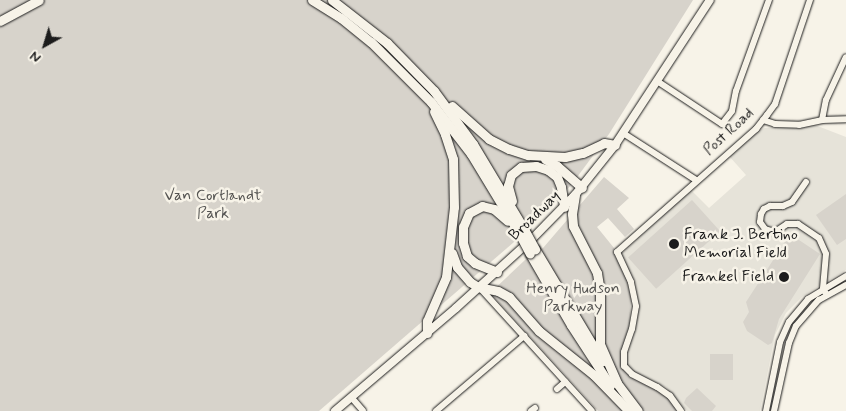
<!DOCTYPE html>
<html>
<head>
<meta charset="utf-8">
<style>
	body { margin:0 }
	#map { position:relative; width:846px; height:411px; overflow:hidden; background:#f7f3e8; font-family:Mynerve,sans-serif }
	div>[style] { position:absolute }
	.built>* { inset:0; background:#e6e3d9 }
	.green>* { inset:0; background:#d7d3cb; transform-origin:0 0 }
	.roads { filter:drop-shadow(0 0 1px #1c1c1c) drop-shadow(0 0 1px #1c1c1c) }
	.minor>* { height:6px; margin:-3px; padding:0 3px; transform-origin:3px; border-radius:3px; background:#f7f3e8 }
	.major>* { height:8px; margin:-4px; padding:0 4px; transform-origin:4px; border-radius:4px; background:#f7f3e8 }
	.highway>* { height:9px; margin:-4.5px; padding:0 4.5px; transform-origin:4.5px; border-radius:4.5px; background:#f7f3e8 }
	.bridges { filter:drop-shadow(0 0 1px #1c1c1c) drop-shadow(0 0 1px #1c1c1c) }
	.highway-bridge>* { height:9px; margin:-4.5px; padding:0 4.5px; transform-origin:4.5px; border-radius:4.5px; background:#f7f3e8 }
	.dots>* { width:14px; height:14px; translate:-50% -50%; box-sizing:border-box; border:2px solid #f7f3e8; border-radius:50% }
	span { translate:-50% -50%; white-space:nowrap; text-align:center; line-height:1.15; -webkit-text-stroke:5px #f7f3e8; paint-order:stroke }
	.street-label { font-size:16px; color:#1c1c1c }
	.park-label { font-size:16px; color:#545351 }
	.poi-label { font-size:16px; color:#1c1c1c }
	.left { translate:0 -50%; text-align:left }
	.right { translate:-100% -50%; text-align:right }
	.north { position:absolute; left:20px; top:20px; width:50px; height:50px; -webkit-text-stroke:4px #f7f3e8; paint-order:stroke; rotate:219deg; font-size:14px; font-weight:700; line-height:20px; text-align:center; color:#1c1c1c }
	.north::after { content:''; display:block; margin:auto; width:18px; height:22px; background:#1c1c1c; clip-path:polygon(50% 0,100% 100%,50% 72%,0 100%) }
</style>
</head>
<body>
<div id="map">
	<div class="built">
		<div style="clip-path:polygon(815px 125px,846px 137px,846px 270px,803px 296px,786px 313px,775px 335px,760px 411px,687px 411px,666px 387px,635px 374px,629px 369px,626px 361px,636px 317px,620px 255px,691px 190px,709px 208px,746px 175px,729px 156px,755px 131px,765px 128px)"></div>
	</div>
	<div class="green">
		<div style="clip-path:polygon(0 0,693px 0,609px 134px,572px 184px,537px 222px,319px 411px,0 411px)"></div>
		<div style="clip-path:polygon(604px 177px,629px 198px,617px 209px,634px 229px,625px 237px,608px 218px,597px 227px,614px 248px,615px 256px,624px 270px,631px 292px,630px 328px,623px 367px,658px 389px,669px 398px,678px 411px,598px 411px,490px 293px,525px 260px,543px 248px)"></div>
		<div style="clip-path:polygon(846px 194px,846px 239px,837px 245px,816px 215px)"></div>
		<div style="left:692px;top:200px;width:42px;height:86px;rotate:48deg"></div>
		<div style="clip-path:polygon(790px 234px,820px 254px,779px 319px,772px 343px,768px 345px,747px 331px,743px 322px,749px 312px,746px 302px)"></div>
		<div style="left:710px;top:354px;width:23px;height:26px"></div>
		<div style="clip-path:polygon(697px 388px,716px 406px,712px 411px,692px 411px,684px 403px,686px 398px)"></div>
	</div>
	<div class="roads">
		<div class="minor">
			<div style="left:657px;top:81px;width:78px;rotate:33.5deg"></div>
			<div style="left:722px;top:124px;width:16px;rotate:-52deg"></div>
			<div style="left:732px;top:111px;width:20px;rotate:-79deg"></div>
			<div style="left:736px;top:91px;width:97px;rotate:-70.1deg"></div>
			<div style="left:763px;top:120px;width:13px;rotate:18deg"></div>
			<div style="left:775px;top:124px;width:24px;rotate:2deg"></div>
			<div style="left:799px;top:125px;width:24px;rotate:-12deg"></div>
			<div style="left:822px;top:120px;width:24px;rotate:-2deg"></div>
			<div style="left:822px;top:120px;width:20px;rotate:-79deg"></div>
			<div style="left:826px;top:100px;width:47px;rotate:-65.1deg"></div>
			<div style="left:623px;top:133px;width:87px;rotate:32.8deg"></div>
			<div style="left:806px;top:182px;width:24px;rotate:125deg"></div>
			<div style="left:792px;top:202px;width:10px;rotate:156deg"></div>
			<div style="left:783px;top:206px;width:13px;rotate:180deg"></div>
			<div style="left:770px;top:206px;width:7px;rotate:153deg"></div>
			<div style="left:764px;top:209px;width:6px;rotate:121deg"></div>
			<div style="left:761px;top:214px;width:8px;rotate:97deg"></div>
			<div style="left:760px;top:222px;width:9px;rotate:54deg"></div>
			<div style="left:765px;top:229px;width:10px;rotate:17deg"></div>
			<div style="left:775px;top:232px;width:14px;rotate:-34deg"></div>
			<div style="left:787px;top:224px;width:11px"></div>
			<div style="left:798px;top:224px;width:25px;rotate:34deg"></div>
			<div style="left:819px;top:238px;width:17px;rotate:66deg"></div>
			<div style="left:826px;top:254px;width:35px;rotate:95deg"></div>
			<div style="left:823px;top:289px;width:7px;rotate:56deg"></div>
			<div style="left:480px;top:288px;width:166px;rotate:47.7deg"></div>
			<div style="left:557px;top:389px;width:11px;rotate:-41deg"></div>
			<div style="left:351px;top:397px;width:18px;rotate:49deg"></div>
			<div style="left:436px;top:411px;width:116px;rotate:-40.4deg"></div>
			<div style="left:531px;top:411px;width:5px;rotate:-37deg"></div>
			<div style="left:681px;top:411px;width:19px;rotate:-126deg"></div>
			<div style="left:670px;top:396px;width:16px;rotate:-145deg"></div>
			<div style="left:657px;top:387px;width:28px;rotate:-153deg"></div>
			<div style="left:632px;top:374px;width:11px;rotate:-135deg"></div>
			<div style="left:624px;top:366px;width:14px;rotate:-90deg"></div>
			<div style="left:624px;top:352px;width:24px;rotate:-71deg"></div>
			<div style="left:632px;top:329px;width:23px;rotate:-80deg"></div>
			<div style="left:636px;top:306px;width:25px;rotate:-102deg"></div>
			<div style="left:631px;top:282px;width:33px;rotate:-115deg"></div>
			<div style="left:617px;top:252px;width:186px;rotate:-41.5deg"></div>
			<div style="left:756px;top:129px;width:18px;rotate:-52deg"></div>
			<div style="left:767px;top:115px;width:14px;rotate:-54deg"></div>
			<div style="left:775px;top:104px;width:110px;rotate:-71.4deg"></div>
			<div style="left:766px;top:411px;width:70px;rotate:-78.5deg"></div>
			<div style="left:780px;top:342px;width:22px;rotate:-66deg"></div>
			<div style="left:789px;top:322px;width:30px;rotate:-50deg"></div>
			<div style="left:808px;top:299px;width:44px;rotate:-31.2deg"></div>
			<div style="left:774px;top:411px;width:70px;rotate:-77.6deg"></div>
			<div style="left:789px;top:343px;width:18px;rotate:-68deg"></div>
			<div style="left:796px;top:326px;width:35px;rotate:-49deg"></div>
			<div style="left:819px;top:300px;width:31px;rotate:-29deg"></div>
		</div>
		<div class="major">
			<div style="left:335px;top:411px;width:159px;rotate:-40.4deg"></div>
			<div style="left:456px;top:308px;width:103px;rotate:-42.2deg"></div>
			<div style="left:532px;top:239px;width:62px;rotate:-45.7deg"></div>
			<div style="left:575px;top:195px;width:64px;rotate:-51.3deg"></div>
			<div style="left:615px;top:145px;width:173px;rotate:-56.8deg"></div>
		</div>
		<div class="highway">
			<div style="left:312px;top:0;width:34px;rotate:32deg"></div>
			<div style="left:341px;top:18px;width:38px;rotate:39deg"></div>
			<div style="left:371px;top:42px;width:85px;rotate:45deg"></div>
			<div style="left:431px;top:102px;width:66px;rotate:52.4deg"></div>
			<div style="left:471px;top:154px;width:95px;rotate:58.8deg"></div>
			<div style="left:332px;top:0;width:70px;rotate:38deg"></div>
			<div style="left:387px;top:43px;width:67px;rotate:45.6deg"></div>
			<div style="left:434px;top:91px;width:66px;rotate:53.7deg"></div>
			<div style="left:473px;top:144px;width:101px;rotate:59.1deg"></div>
			<div style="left:0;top:21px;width:44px;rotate:-28.3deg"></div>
			<div style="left:452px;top:106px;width:50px;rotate:41.7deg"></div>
			<div style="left:489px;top:139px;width:22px;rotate:27deg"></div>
			<div style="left:509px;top:149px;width:20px;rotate:18deg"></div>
			<div style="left:528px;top:155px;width:37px;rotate:3deg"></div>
			<div style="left:565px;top:157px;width:18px;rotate:-13deg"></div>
			<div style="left:583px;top:153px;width:23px;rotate:-25deg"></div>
			<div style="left:604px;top:143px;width:11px;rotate:10deg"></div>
			<div style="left:545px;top:159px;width:14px;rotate:30deg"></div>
			<div style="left:557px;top:166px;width:33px;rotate:41deg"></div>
			<div style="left:575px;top:195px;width:19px;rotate:99deg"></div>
			<div style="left:572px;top:214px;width:12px;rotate:85deg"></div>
			<div style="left:573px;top:226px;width:53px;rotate:62.9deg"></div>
			<div style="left:597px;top:273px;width:20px;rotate:81deg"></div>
			<div style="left:600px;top:293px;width:51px;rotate:90deg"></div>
			<div style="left:600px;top:344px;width:43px;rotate:66.4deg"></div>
			<div style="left:512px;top:201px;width:16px;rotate:-105deg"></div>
			<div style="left:508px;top:186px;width:11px;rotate:-75deg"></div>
			<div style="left:511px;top:175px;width:13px;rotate:-39deg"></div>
			<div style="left:521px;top:167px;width:15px;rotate:-4deg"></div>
			<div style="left:536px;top:166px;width:13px;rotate:18deg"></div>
			<div style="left:548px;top:170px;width:11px;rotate:38deg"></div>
			<div style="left:557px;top:177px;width:11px;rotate:68deg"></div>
			<div style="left:561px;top:187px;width:20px;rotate:81deg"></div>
			<div style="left:535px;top:249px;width:131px;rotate:59.1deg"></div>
			<div style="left:452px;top:253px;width:15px;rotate:70deg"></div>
			<div style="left:457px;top:267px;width:20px;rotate:49deg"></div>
			<div style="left:470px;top:282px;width:9px;rotate:32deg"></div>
			<div style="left:478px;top:287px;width:20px;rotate:11deg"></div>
			<div style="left:498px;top:291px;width:13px;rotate:29deg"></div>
			<div style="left:509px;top:297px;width:45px;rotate:48.6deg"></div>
			<div style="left:539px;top:331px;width:70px;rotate:38.7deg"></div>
			<div style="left:594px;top:375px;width:50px;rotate:45.8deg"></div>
			<div style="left:530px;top:254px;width:82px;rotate:60deg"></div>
			<div style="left:571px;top:325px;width:72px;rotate:57deg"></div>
			<div style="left:497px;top:272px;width:24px;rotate:-158deg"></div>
			<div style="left:475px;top:263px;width:11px;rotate:-139deg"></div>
			<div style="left:467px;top:256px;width:14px;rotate:-107deg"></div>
			<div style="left:463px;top:243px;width:16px;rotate:-90deg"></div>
			<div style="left:463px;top:227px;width:15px;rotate:-67deg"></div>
			<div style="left:469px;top:213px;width:15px;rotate:-28deg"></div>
			<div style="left:482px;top:206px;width:12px;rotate:14deg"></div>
			<div style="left:494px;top:209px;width:18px;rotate:41deg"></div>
			<div style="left:427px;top:333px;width:12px;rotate:-90deg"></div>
			<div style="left:427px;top:321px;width:48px;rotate:-66.6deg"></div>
			<div style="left:446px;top:277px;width:70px;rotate:-83.5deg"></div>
			<div style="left:454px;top:207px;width:48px;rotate:-91.2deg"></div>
			<div style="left:453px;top:159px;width:26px;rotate:-108deg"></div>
			<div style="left:445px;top:134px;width:25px;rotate:-116deg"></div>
			<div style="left:613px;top:378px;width:41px;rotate:52.9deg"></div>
		</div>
	</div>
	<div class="bridges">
		<div class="highway-bridge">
			<div style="left:525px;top:231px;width:21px;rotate:61deg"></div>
			<div style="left:520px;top:235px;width:21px;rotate:62deg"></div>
		</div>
	</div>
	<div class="dots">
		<div style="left:674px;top:244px;background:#1c1c1c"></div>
		<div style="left:784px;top:277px;background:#1c1c1c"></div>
	</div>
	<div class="street-label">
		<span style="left:729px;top:132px;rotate:-42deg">Post Road</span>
		<span style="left:535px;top:216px;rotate:-44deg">Broadway</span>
	</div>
	<div class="park-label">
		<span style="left:213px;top:205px">Van Cortlandt<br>Park</span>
		<span style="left:573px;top:298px">Henry Hudson<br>Parkway</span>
	</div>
	<div class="poi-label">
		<span class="left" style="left:684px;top:244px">Frank J. Bertino<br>Memorial Field</span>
		<span class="right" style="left:774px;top:277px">Frankel Field</span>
	</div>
	<div class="north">N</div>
</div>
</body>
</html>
